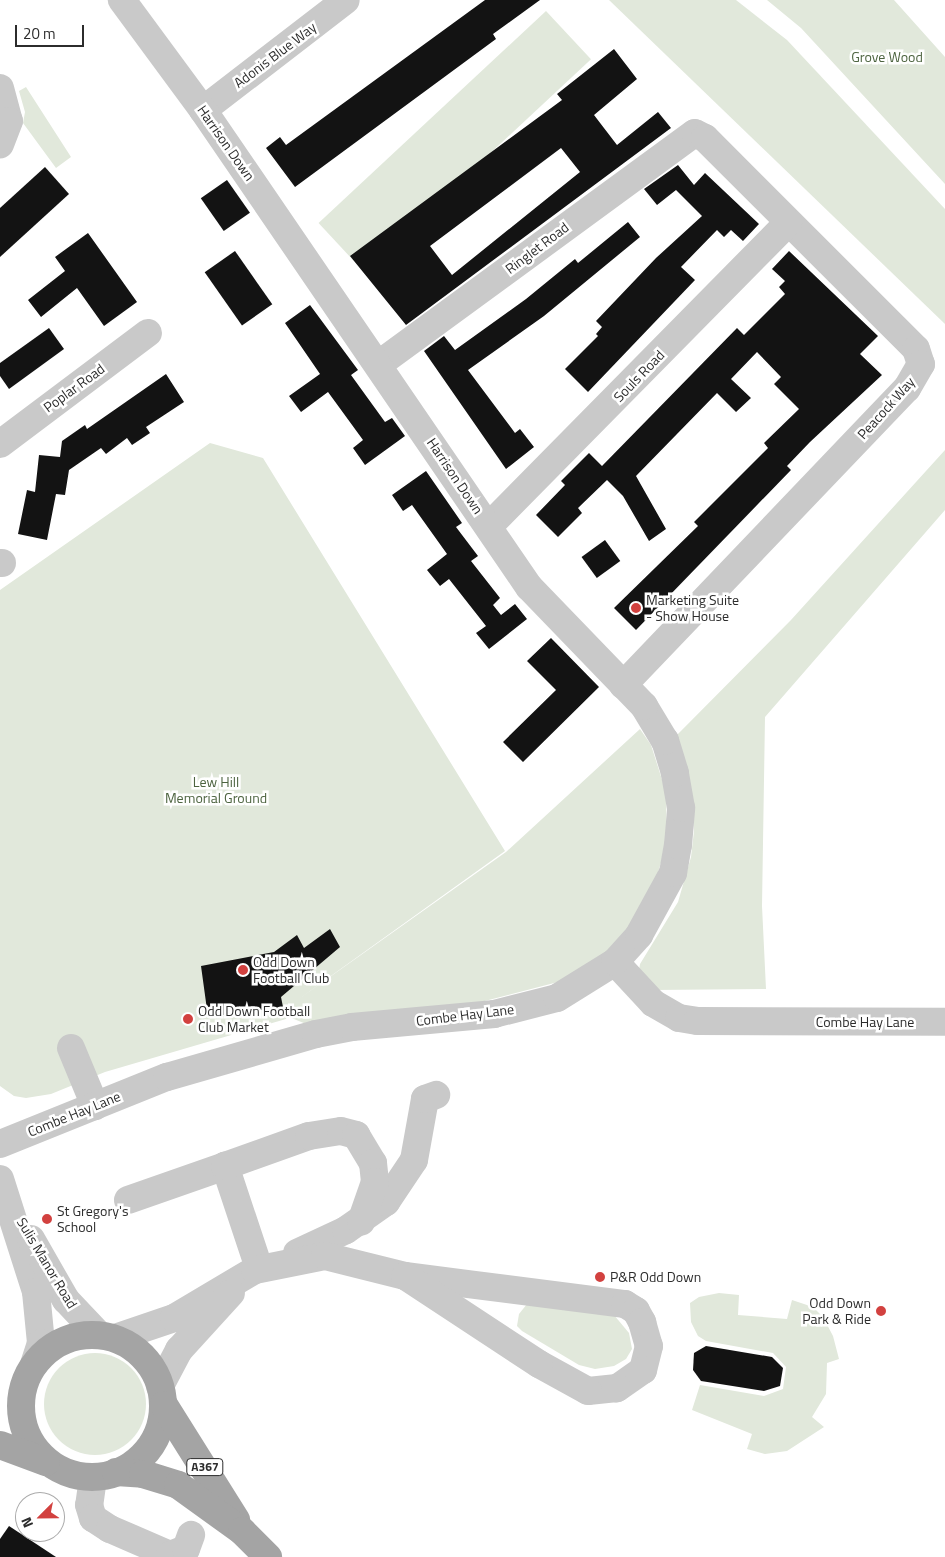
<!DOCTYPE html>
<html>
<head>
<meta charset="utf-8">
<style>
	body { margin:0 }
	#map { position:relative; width:945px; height:1557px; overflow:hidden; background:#fff; font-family:"Titillium Web",sans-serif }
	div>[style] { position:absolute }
	.green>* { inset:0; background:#e1e8db; transform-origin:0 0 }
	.round { border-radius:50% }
	.building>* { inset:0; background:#131313; transform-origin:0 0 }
	.minor>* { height:28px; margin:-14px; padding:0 14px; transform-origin:14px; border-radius:14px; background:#c9c9c9 }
	.major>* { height:28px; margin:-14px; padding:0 14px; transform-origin:14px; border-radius:14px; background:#a4a4a4 }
	.major>.ring { margin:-14px; padding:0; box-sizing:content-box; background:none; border:28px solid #a4a4a4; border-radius:50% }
	.dots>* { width:14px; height:14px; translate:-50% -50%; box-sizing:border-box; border:2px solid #fff; border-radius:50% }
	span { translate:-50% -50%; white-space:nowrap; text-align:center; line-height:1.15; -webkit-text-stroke:5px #fff; paint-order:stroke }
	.shield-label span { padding:1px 4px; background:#fff; border:1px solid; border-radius:4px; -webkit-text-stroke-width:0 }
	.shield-label { font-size:12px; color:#2c2c2c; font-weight:700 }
	.street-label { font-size:14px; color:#2c2c2c }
	.park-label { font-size:14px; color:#4c633f }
	.poi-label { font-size:14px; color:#2c2c2c }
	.left { translate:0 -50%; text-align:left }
	.right { translate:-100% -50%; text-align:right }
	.north { position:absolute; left:15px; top:1492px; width:50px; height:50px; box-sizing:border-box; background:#fff; border:1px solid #ababab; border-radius:50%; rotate:247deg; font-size:14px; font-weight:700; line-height:20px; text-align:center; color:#2c2c2c }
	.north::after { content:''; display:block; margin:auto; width:18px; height:22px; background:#d2413f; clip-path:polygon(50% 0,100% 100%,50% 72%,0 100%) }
	.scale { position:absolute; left:15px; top:25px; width:69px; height:22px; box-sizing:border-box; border:2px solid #2c2c2c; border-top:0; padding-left:6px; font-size:15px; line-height:18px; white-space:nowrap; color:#2c2c2c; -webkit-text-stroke:4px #fff; paint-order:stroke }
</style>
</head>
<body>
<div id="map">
	<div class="green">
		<div style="clip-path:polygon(609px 0,736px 0,787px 40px,945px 209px,945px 324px)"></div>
		<div style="clip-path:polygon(767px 0,894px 0,945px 57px,945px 184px,801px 28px)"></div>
		<div style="left:546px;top:11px;width:66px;height:311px;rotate:47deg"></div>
		<div style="clip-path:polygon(26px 87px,71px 157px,56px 168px,23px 123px,25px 112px,19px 91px)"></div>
		<div style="clip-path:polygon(210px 443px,263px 458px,505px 851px,296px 1001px,506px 852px,640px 729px,651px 745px,666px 792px,667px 843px,652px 892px,630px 928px,605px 953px,558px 982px,477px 1003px,311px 1026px,289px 1017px,294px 1004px,286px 1019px,105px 1072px,51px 1094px,26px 1098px,14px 1096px,0 1086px,0 590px)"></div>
		<div style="clip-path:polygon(945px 450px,945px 510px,765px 717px,762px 906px,766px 989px,653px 990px,639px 970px,640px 964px,678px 902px,691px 857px,694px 831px,692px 795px,675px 737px,791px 620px)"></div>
		<div style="clip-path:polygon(719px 1293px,739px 1295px,738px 1315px,787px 1319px,792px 1300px,813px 1307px,823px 1317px,833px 1336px,839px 1359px,827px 1363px,826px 1394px,812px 1417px,824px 1427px,787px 1451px,765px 1454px,747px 1449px,752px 1434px,692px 1410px,700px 1385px,764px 1396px,783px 1389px,786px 1367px,773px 1353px,706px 1341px,698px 1336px,691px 1322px,690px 1303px,699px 1297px)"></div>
		<div style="clip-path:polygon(527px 1304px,614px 1315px,629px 1333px,632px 1349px,626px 1359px,614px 1366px,595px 1369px,579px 1365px,522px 1331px,517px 1326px,519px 1314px)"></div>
		<div class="round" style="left:44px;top:1353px;width:102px;height:102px"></div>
	</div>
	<div class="building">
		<div style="clip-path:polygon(485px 0,540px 0,493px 34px,496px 39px,295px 187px,266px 148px,280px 137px,286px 145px)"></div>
		<div style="clip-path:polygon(evenodd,614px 49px,637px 79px,594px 115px,617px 145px,658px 112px,671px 128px,406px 325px,350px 256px,562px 100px,557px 94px,614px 49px,561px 148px,580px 172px,452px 275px,430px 246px,561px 148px)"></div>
		<div style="clip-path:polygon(678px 165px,694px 185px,705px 173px,759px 224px,743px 241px,731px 230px,724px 237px,717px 230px,681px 267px,695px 280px,588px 392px,565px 369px,598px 336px,596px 334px,602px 327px,596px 321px,656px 258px,702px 216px,676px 190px,657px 205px,644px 189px)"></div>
		<div style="clip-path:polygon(45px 167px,69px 194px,0 257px,0 208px)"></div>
		<div style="left:227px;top:180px;width:40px;height:32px;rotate:55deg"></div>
		<div style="clip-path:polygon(628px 222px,640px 237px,544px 316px,468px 370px,515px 433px,520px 429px,534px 447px,506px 469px,424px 351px,444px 336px,455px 350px,526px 299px,575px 259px,578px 263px)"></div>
		<div style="clip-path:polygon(88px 233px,137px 302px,104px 326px,77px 288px,41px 317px,28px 300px,65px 271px,55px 257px)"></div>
		<div style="left:235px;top:251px;width:65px;height:37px;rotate:55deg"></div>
		<div style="clip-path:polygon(789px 251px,878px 336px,860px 354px,882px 375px,810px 442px,787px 466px,791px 470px,636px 630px,614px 608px,698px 526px,694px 522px,768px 448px,764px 443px,799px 409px,774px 384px,781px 377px,757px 352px,731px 379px,751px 398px,736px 412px,717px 393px,636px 476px,666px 529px,649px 541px,623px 496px,607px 480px,578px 508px,582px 513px,558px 537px,536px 515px,565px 485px,561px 481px,589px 453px,602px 466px,737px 328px,744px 335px,785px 294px,779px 287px,785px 281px,772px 269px)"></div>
		<div style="clip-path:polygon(310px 305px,358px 370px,351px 375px,385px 422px,392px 418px,405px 436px,365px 465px,353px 448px,363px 440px,328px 392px,301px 412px,289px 396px,320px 374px,285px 323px)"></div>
		<div style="clip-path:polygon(49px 328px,64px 349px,9px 389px,0 376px,0 363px)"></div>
		<div style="clip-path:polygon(166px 374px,184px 402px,146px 427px,150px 433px,132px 445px,127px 438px,106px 454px,101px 448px,69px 470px,65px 495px,56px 494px,47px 540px,18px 534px,27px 490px,35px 492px,39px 455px,60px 457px,62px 441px,85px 425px,87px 429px)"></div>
		<div style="clip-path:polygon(426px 471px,462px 523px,456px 527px,478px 556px,471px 561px,500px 598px,493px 605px,501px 615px,515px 604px,527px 619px,489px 649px,476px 633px,486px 626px,449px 579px,440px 586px,427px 570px,447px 554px,412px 505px,403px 511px,392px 495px)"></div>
		<div style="left:605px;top:540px;width:26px;height:29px;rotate:54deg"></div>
		<div style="clip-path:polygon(551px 638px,599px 687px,523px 762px,503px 742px,556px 690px,527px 661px)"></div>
		<div style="clip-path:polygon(330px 929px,340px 947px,281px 997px,283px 1007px,208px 1017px,201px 966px,274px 952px,297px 935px,304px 948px)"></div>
		<div style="clip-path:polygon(706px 1346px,772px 1357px,783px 1368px,780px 1386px,764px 1391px,701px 1381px,693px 1370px,694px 1353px)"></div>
		<div style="clip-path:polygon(9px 1526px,56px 1557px,0 1557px,0 1539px)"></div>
	</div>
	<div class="minor">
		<div style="left:0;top:88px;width:34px;rotate:75deg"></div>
		<div style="left:9px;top:121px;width:25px;rotate:111deg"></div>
		<div style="left:203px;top:110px;width:180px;rotate:-37.6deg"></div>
		<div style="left:379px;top:364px;width:391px;rotate:-36.2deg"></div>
		<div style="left:695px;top:133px;width:11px;rotate:27deg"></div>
		<div style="left:705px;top:138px;width:298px;rotate:45deg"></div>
		<div style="left:916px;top:349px;width:16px;rotate:72deg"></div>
		<div style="left:921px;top:364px;width:28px;rotate:120deg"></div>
		<div style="left:907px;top:388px;width:411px;rotate:133.7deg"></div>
		<div style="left:0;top:444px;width:185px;rotate:-36.9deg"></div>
		<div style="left:489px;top:526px;width:426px;rotate:-45.4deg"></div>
		<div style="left:0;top:563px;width:2px"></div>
		<div style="left:615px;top:962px;width:56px;rotate:47.2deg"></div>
		<div style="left:653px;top:1003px;width:30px;rotate:30deg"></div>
		<div style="left:679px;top:1018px;width:18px;rotate:9deg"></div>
		<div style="left:697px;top:1021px;width:248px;rotate:0.2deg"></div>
		<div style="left:71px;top:1048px;width:63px;rotate:67.5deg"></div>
		<div style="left:0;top:1144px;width:180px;rotate:-21.9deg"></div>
		<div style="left:167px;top:1077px;width:155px;rotate:-16.1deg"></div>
		<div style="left:316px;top:1034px;width:37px;rotate:-11deg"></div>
		<div style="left:352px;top:1027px;width:143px;rotate:-5.2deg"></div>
		<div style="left:494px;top:1014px;width:65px;rotate:-14.3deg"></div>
		<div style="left:557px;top:998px;width:68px;rotate:-31.8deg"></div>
		<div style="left:615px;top:962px;width:36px;rotate:-48deg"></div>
		<div style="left:639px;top:935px;width:71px;rotate:-61.3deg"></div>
		<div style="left:673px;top:873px;width:28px;rotate:-80deg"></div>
		<div style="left:678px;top:845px;width:37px;rotate:-85deg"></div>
		<div style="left:681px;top:808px;width:36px;rotate:-100deg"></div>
		<div style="left:675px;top:773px;width:34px;rotate:-107deg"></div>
		<div style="left:665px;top:741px;width:41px;rotate:-121deg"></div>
		<div style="left:644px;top:706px;width:165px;rotate:-134deg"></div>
		<div style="left:529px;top:587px;width:578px;rotate:-124.35deg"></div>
		<div style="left:203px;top:110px;width:137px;rotate:-126.4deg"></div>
		<div style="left:0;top:1179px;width:119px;rotate:72.3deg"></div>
		<div style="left:36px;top:1292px;width:51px;rotate:84.4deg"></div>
		<div style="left:41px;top:1343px;width:22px;rotate:108deg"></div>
		<div style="left:128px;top:1200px;width:103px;rotate:-19.3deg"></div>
		<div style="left:31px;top:1239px;width:70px;rotate:60.2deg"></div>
		<div style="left:66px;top:1300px;width:48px;rotate:46.7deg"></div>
		<div style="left:297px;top:1253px;width:54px;rotate:-25.1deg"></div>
		<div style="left:346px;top:1230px;width:49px;rotate:-35deg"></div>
		<div style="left:386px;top:1202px;width:50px;rotate:-56.3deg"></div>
		<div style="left:414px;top:1160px;width:62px;rotate:-79.8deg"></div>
		<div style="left:425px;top:1099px;width:12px;rotate:-20deg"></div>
		<div style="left:259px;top:1268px;width:108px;rotate:-108.4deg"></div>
		<div style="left:225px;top:1166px;width:89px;rotate:-19.7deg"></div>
		<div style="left:309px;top:1136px;width:32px;rotate:-9deg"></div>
		<div style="left:341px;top:1131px;width:16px;rotate:15deg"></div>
		<div style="left:356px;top:1135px;width:33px;rotate:59deg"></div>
		<div style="left:373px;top:1163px;width:19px;rotate:84deg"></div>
		<div style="left:375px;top:1182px;width:42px;rotate:109.3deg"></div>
		<div style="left:115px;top:1338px;width:62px;rotate:-18.7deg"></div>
		<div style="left:174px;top:1318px;width:94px;rotate:-30.7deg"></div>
		<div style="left:255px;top:1270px;width:71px;rotate:-11.3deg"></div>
		<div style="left:325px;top:1256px;width:82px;rotate:14deg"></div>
		<div style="left:405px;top:1276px;width:222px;rotate:7.3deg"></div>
		<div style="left:625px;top:1304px;width:13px;rotate:32deg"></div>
		<div style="left:636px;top:1311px;width:13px;rotate:61deg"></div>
		<div style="left:642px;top:1322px;width:25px;rotate:74deg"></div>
		<div style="left:649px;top:1346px;width:25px;rotate:104deg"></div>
		<div style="left:643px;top:1370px;width:32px;rotate:145deg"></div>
		<div style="left:617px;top:1388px;width:29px;rotate:174deg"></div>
		<div style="left:588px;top:1391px;width:56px;rotate:-151.1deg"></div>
		<div style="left:539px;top:1364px;width:160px;rotate:-146.7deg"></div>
		<div style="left:160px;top:1386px;width:41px;rotate:-62.2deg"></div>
		<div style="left:179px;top:1350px;width:77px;rotate:-47.6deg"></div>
		<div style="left:93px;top:1478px;width:27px;rotate:98deg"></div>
		<div style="left:89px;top:1505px;width:14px;rotate:73deg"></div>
		<div style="left:93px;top:1518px;width:20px;rotate:33deg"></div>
		<div style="left:110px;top:1529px;width:65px;rotate:23.4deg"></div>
		<div style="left:170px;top:1555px;width:17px;rotate:-21deg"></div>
		<div style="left:186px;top:1549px;width:15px;rotate:-70deg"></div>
	</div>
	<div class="major">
		<div class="ring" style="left:21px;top:1335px;width:114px;height:114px"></div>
		<div style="left:164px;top:1405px;width:136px;rotate:57.9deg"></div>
		<div style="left:0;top:1445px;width:49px;rotate:20.3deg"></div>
		<div style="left:116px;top:1472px;width:27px;rotate:4deg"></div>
		<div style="left:143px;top:1474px;width:37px;rotate:17deg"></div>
		<div style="left:178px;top:1485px;width:79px;rotate:35.7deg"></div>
		<div style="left:242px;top:1531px;width:37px;rotate:45deg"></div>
	</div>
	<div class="dots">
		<div style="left:636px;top:608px;background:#d2413f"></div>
		<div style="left:243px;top:970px;background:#d2413f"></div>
		<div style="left:188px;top:1019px;background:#d2413f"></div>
		<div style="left:47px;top:1219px;background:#d2413f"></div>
		<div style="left:600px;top:1277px;background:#d2413f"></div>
		<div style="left:881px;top:1311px;background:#d2413f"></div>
	</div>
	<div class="shield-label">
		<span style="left:205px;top:1467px">A367</span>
	</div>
	<div class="street-label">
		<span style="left:275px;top:55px;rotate:-37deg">Adonis Blue Way</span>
		<span style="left:226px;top:143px;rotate:55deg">Harrison Down</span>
		<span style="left:537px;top:248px;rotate:-37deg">Ringlet Road</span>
		<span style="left:639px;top:376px;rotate:-46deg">Souls Road</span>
		<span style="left:74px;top:388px;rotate:-36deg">Poplar Road</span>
		<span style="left:886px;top:408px;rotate:-48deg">Peacock Way</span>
		<span style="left:455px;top:476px;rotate:56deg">Harrison Down</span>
		<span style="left:465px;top:1015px;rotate:-7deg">Combe Hay Lane</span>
		<span style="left:865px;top:1022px">Combe Hay Lane</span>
		<span style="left:74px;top:1114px;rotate:-22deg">Combe Hay Lane</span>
		<span style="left:47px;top:1263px;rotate:59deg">Sulis Manor Road</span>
	</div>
	<div class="park-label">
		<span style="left:887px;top:57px">Grove Wood</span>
		<span style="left:216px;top:790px">Lew Hill<br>Memorial Ground</span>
	</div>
	<div class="poi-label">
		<span class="left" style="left:646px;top:608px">Marketing Suite<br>- Show House</span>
		<span class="left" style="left:253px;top:970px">Odd Down<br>Football Club</span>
		<span class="left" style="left:198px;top:1019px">Odd Down Football<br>Club Market</span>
		<span class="left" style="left:57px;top:1219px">St Gregory's<br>School</span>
		<span class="left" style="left:610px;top:1277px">P&amp;R Odd Down</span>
		<span class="right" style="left:871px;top:1311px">Odd Down<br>Park &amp; Ride</span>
	</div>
	<div class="north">N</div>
	<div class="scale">20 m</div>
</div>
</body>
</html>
